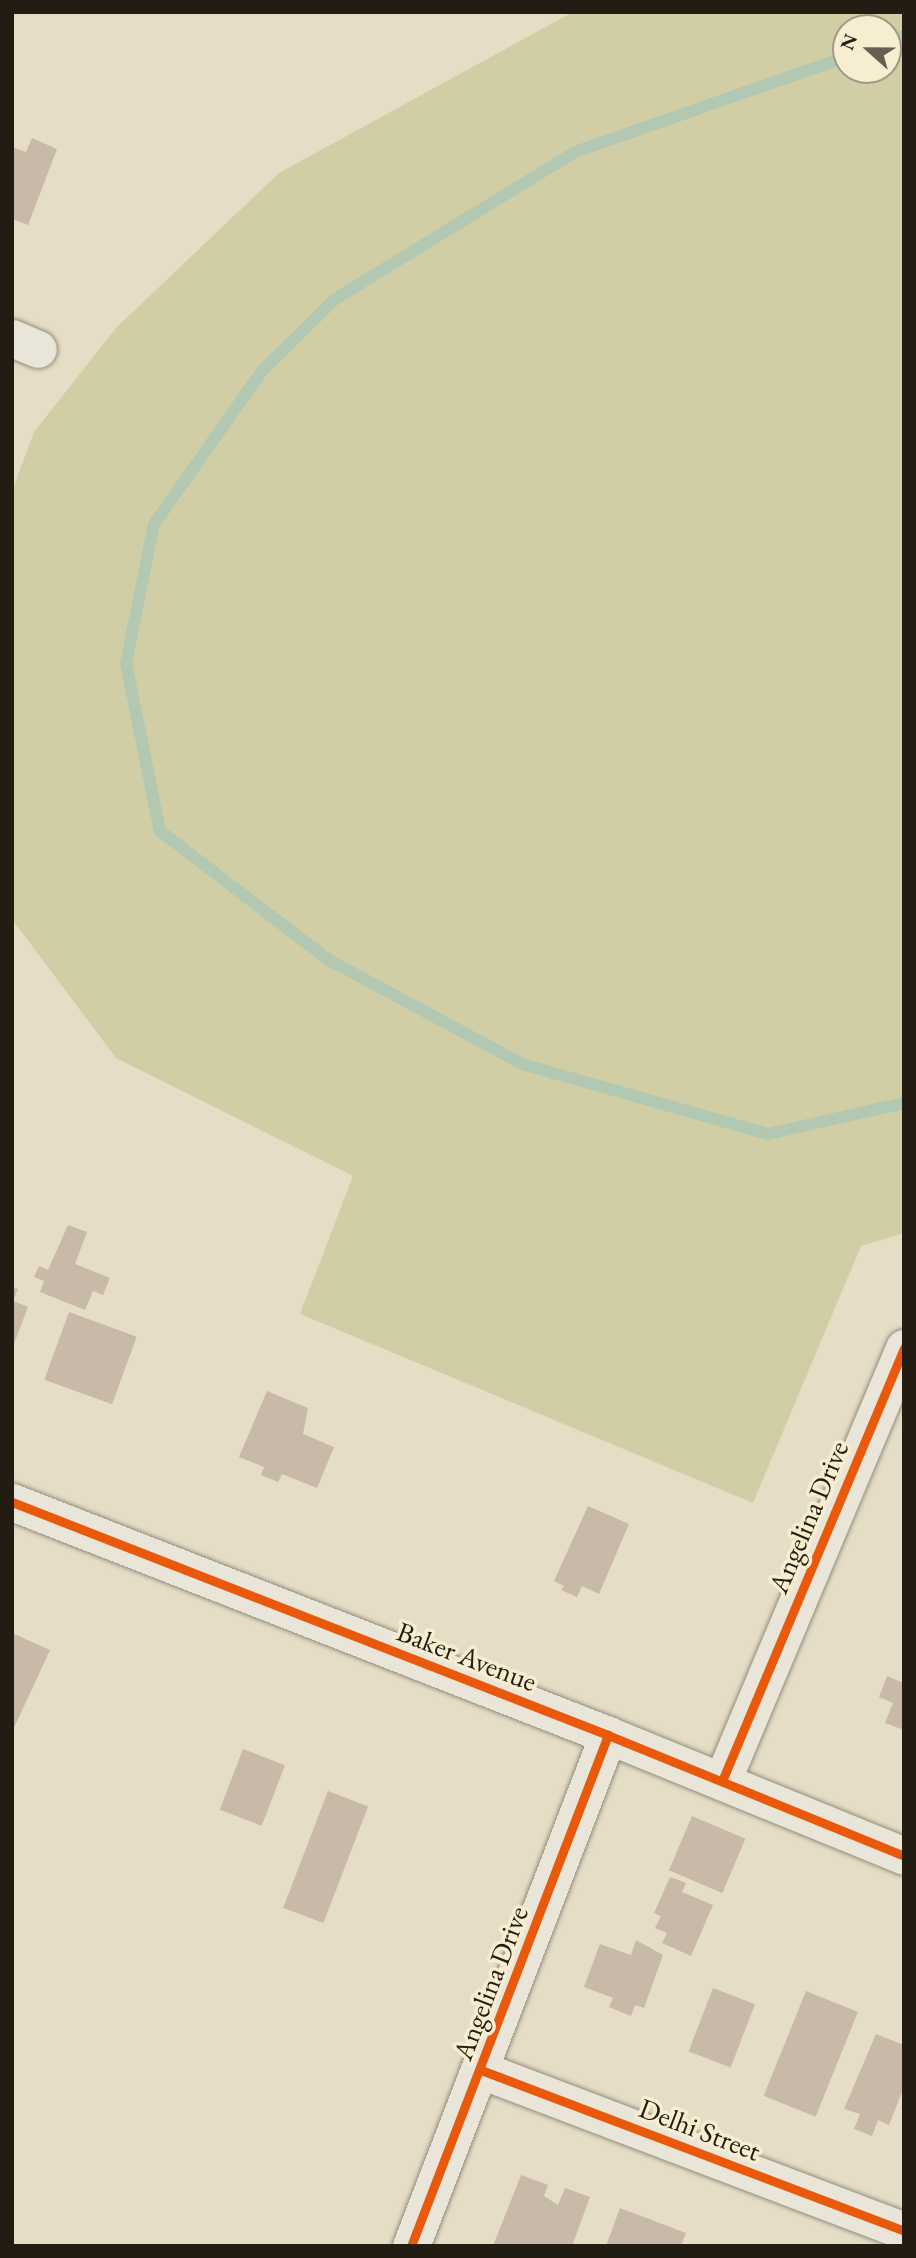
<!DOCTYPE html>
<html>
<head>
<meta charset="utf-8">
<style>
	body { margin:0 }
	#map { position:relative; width:916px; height:2258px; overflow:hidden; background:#e5ddc5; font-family:"EB Garamond",serif }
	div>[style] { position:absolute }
	.green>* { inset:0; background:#d1cea5 }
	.stream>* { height:12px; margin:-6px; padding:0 6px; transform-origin:6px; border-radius:6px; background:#b2c8b2 }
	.building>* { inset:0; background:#c8b9a8; transform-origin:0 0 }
	.roads { filter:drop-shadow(0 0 2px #928d7e) drop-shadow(0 0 2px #928d7e) }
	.minor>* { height:37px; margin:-18.5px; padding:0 18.5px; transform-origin:18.5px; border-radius:18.5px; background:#e9e6d9 }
	.cycleway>* { height:9px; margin:-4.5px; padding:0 4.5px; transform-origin:4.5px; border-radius:4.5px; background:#e8590c }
	span { translate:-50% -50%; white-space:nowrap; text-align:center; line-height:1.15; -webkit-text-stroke:7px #f7edd0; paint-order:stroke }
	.street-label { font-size:28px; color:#231c12 }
	.frame { position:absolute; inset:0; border:14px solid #231c12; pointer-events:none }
	.north { position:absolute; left:832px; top:14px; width:70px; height:70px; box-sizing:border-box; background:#f7edd0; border:2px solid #a29984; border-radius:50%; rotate:291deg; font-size:19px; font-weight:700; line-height:28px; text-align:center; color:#231c12 }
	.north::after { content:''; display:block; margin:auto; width:24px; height:32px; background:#676051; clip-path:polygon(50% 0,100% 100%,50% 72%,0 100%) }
</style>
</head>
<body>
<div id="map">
	<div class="green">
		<div style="clip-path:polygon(evenodd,573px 12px,904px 12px,904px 1233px,861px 1246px,753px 1503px,300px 1314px,353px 1176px,116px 1058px,12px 919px,12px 491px,34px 432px,116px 328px,279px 173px,573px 12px,846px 28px,888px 28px,888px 70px,846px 70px,846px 28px)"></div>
	</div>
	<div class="stream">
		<div style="left:888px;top:42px;width:17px;rotate:-21deg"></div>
		<div style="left:846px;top:57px;width:287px;rotate:160.7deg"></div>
		<div style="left:575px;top:152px;width:281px;rotate:148.5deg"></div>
		<div style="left:335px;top:299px;width:103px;rotate:135.4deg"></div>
		<div style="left:262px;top:371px;width:187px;rotate:125.2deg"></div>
		<div style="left:154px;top:524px;width:142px;rotate:101.4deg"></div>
		<div style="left:126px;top:663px;width:171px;rotate:78.6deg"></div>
		<div style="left:160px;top:831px;width:213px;rotate:37.4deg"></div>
		<div style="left:329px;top:960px;width:219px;rotate:28.3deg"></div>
		<div style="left:522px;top:1064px;width:256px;rotate:15.9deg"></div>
		<div style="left:768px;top:1134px;width:139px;rotate:-12.8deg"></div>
	</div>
	<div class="building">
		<div style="clip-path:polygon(32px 138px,57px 149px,28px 225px,12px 219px,12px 147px,26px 152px)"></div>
		<div style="clip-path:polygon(68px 1225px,87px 1232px,75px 1264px,110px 1278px,103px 1295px,93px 1291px,85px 1310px,40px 1292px,44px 1281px,34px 1277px,39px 1266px,48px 1270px)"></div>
		<div style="clip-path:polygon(12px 1287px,18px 1289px,13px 1301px,28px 1307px,12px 1349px)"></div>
		<div style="left:69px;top:1312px;width:72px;height:72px;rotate:20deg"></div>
		<div style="clip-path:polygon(267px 1391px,308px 1408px,303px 1434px,334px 1447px,317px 1488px,282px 1474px,278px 1482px,261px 1475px,264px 1467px,239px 1457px)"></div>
		<div style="clip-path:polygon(588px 1506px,629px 1524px,599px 1594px,582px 1586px,577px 1597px,561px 1590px,564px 1586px,554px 1581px)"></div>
		<div style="clip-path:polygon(12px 1633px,50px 1650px,12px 1732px)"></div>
		<div style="clip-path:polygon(887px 1676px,904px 1683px,904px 1730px,885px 1723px,893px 1703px,879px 1697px)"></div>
		<div style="left:243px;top:1749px;width:45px;height:65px;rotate:21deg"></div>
		<div style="left:328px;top:1791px;width:43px;height:125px;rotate:21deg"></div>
		<div style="left:692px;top:1816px;width:58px;height:59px;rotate:23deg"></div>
		<div style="clip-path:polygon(670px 1877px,686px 1883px,682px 1892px,713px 1905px,691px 1956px,662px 1943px,667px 1933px,655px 1928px,661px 1916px,654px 1913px)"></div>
		<div style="clip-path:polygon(636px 1940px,663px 1955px,644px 2008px,635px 2005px,631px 2016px,609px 2007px,613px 1998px,584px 1987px,600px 1944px,631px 1955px)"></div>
		<div style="left:713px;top:1988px;width:45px;height:68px;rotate:21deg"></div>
		<div style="left:806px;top:1991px;width:56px;height:113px;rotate:22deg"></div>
		<div style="clip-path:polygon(876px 2034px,904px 2045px,904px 2087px,889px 2125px,878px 2120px,872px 2136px,854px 2129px,860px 2114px,844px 2109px)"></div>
		<div style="clip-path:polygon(521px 2175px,548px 2185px,544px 2196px,558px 2205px,565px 2188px,590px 2197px,572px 2246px,493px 2246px)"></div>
		<div style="clip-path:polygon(620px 2208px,686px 2233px,681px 2246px,606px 2246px)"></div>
	</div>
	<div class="roads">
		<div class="minor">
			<div style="left:12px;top:338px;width:28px;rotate:23deg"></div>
			<div style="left:12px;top:1502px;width:640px;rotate:21.35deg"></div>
			<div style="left:608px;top:1735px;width:320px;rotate:22.2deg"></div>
			<div style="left:722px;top:1781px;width:470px;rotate:-67.2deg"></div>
			<div style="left:481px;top:2070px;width:453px;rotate:20.8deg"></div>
			<div style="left:411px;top:2246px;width:548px;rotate:-68.92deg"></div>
		</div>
	</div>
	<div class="cycleway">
		<div style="left:12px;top:1502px;width:640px;rotate:21.35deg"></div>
		<div style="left:608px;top:1735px;width:320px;rotate:22.2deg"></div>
		<div style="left:722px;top:1781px;width:470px;rotate:-67.2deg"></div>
		<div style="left:481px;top:2070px;width:453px;rotate:20.8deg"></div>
		<div style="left:411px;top:2246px;width:548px;rotate:-68.92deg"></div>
	</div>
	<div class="street-label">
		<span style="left:808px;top:1517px;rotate:-67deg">Angelina Drive</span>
		<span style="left:467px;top:1656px;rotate:21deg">Baker Avenue</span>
		<span style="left:490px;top:1983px;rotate:-69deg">Angelina Drive</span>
		<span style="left:700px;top:2129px;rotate:21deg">Delhi Street</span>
	</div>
	<div class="frame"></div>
	<div class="north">N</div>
</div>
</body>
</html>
